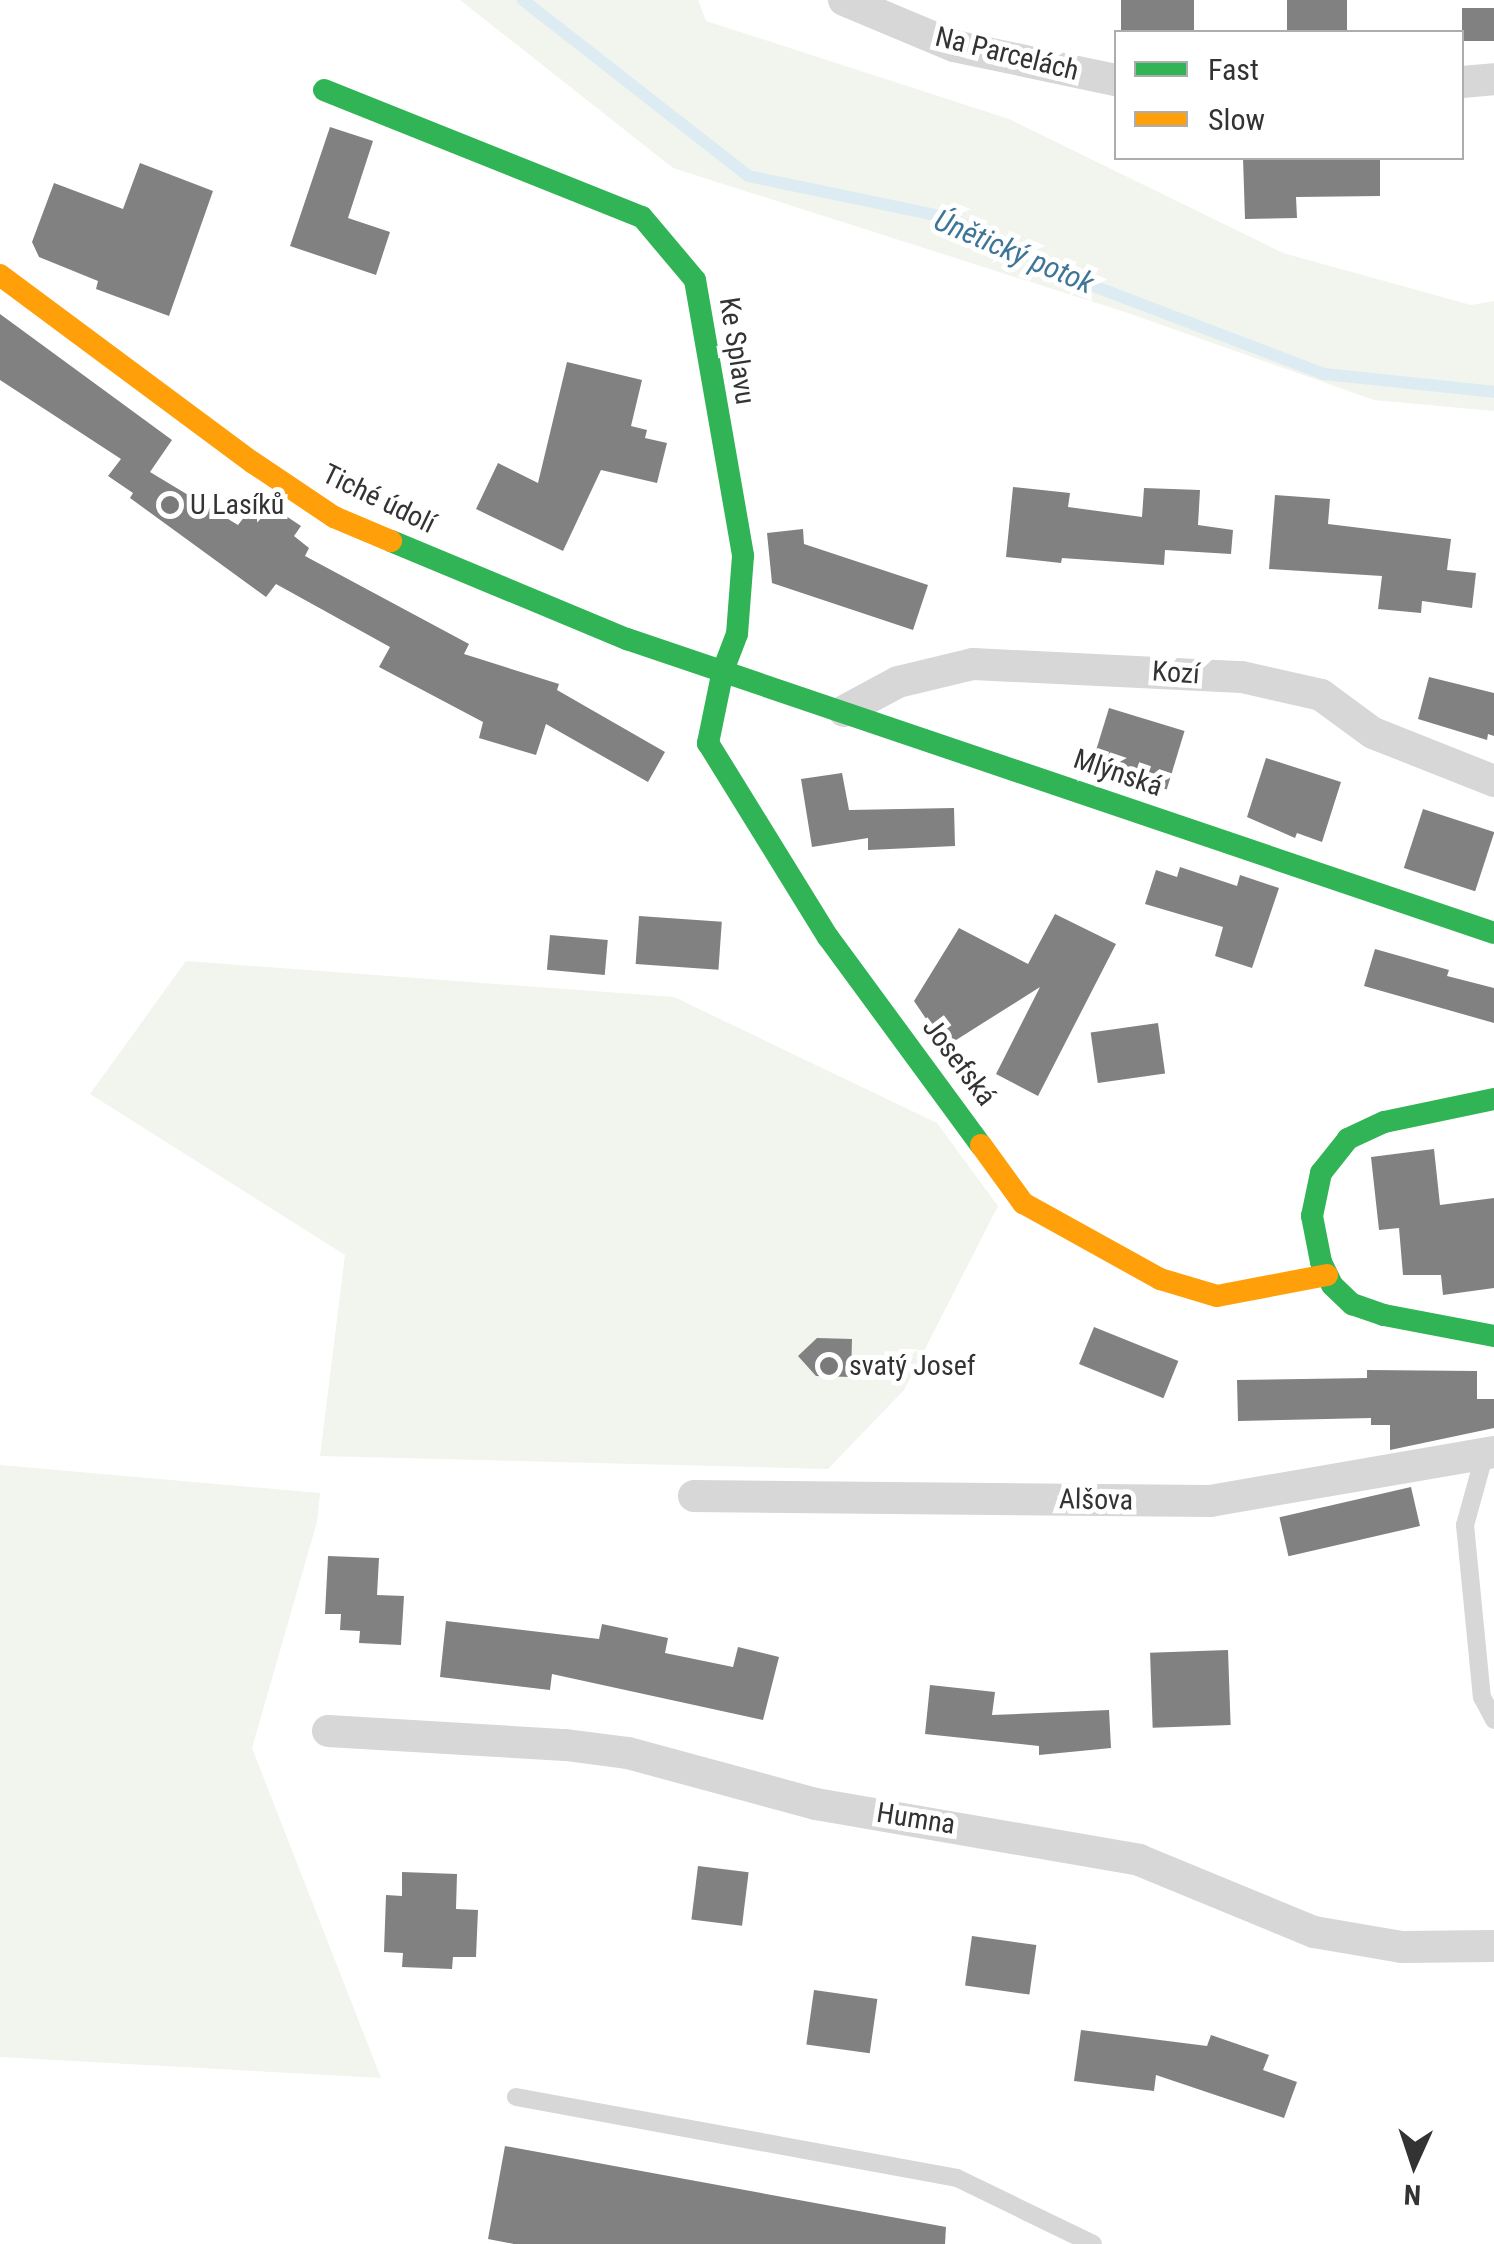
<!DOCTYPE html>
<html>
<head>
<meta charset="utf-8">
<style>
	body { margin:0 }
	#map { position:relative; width:1494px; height:2244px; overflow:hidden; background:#fff; font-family:"Roboto Condensed",sans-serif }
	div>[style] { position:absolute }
	.green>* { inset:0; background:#f1f5ed }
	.stream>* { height:12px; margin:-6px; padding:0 6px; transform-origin:6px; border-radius:6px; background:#ddebf3 }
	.building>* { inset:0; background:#818181; transform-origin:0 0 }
	.lane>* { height:18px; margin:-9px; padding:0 9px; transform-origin:9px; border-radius:9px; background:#d7d7d7 }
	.street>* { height:32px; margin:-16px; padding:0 16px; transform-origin:16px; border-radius:16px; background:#d7d7d7 }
	.fast>* { height:22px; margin:-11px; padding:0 11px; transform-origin:11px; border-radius:11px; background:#30b455 }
	.slow>* { height:22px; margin:-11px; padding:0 11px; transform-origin:11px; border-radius:11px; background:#ff9f0a }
	.dots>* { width:28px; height:28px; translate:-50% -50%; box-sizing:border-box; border:5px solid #fff; border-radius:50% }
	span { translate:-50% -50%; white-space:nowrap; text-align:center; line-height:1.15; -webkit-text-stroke:10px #fff; paint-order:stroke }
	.street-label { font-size:28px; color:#333 }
	.poi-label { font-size:28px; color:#333 }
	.left { translate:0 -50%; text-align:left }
	.water-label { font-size:30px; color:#3f7597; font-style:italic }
	.legend { position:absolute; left:1114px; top:30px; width:350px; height:130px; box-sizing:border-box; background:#fff; border:2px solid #adadad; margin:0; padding:12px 18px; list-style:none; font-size:30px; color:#333 }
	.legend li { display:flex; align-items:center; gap:20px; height:50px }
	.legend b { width:50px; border:2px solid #adadad }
	.north { position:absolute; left:1364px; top:2114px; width:100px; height:100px; -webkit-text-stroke:8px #fff; paint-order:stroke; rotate:183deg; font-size:28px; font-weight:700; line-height:40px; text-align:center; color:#333 }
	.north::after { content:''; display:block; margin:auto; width:35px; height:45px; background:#333; clip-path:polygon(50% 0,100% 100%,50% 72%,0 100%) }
</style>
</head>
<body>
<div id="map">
	<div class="green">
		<div style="clip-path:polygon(460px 0,698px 0,706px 21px,1009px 119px,1283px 253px,1471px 305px,1494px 301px,1494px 411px,1374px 400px,1128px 313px,673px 168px)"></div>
		<div style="clip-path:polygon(186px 961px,674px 997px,937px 1123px,998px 1206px,904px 1390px,828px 1469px,320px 1456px,345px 1255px,90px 1094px)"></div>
		<div style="clip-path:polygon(0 1465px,320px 1493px,317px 1522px,252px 1748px,381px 2078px,0 2057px)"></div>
	</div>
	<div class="stream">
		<div style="left:523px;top:0;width:286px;rotate:38deg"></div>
		<div style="left:748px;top:176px;width:209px;rotate:11.8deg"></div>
		<div style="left:953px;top:219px;width:131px;rotate:26.4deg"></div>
		<div style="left:1070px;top:277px;width:272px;rotate:20.9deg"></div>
		<div style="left:1324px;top:374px;width:171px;rotate:6deg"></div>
	</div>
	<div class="building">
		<div style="left:1121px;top:0;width:73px;height:32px"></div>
		<div style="left:1287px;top:0;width:60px;height:32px"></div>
		<div style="left:1494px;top:8px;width:33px;height:32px;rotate:90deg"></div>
		<div style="clip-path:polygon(330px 127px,373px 141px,348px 218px,390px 232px,376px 275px,290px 246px)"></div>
		<div style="clip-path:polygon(1243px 158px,1380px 158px,1380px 196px,1296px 197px,1297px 218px,1245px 219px)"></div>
		<div style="clip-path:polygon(140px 163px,213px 191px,169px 316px,96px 289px,98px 281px,39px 257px,32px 242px,54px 183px,123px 209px)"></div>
		<div style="clip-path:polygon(0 314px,172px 440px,150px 472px,238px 525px,259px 498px,301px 526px,294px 536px,309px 548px,305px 556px,469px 644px,464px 654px,559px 684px,557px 690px,665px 752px,648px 782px,546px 724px,536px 755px,479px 738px,483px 722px,379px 667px,390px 647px,276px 584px,266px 597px,130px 498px,133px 493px,108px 476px,121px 459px,0 380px)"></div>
		<div style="clip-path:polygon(567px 362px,642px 380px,631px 426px,647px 430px,645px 438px,667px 443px,657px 483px,601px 470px,563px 551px,476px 509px,498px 463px,538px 483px)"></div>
		<div style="clip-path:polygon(1013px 487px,1070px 493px,1068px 507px,1142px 517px,1144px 488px,1200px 490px,1198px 525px,1233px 530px,1231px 554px,1165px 550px,1164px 565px,1062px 558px,1061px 563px,1006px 557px)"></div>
		<div style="clip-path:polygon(1275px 495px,1330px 499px,1328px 524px,1451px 539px,1447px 570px,1476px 573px,1472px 608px,1422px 601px,1421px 613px,1378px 609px,1382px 576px,1269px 569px)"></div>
		<div style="clip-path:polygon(803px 529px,804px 544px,928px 585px,913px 630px,772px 583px,767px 533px)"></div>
		<div style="clip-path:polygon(1429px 677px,1494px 693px,1494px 736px,1488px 734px,1487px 740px,1418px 719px)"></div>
		<div style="left:1109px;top:708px;width:79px;height:61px;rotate:17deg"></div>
		<div style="clip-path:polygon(1266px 758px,1341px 782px,1322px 842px,1297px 833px,1295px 838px,1247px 817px)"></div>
		<div style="clip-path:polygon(842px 773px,849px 810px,954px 808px,955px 846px,868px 850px,868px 838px,812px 847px,801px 779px)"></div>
		<div style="left:1423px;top:809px;width:75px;height:62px;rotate:18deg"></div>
		<div style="clip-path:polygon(1180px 867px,1237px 886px,1240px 875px,1279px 888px,1252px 968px,1215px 956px,1223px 927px,1145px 904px,1156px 870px,1177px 877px)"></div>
		<div style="clip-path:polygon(1055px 914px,1116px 944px,1038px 1096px,996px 1074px,1040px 987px,945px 1047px,914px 1001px,959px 928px,1028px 964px)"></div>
		<div style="left:639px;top:916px;width:83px;height:48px;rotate:4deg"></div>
		<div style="left:550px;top:935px;width:58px;height:35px;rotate:5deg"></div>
		<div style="clip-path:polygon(1375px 949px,1449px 970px,1447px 976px,1494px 988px,1494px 1023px,1364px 986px)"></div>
		<div style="left:1158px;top:1023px;width:51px;height:68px;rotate:82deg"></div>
		<div style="clip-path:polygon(1434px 1149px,1440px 1205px,1494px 1198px,1494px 1288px,1443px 1295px,1441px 1275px,1403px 1275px,1399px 1228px,1379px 1230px,1371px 1157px)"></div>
		<div style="left:1094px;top:1327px;width:91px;height:40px;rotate:22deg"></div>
		<div style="clip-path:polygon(817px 1338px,852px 1339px,851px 1377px,816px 1376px,798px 1356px)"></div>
		<div style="clip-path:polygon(1367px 1370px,1477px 1371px,1477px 1399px,1494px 1399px,1494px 1428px,1390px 1450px,1390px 1425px,1371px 1425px,1371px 1418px,1238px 1421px,1237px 1380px,1367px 1378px)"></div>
		<div style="left:1411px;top:1487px;width:40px;height:135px;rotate:77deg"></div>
		<div style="clip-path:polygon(328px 1556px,379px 1558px,377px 1595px,404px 1596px,401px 1645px,359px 1643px,360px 1631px,340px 1630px,341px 1614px,325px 1614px)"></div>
		<div style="clip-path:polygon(446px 1621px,599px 1639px,602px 1624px,668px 1638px,665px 1653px,733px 1667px,738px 1647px,779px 1657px,763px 1720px,552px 1674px,550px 1690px,440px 1677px)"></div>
		<div style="left:1228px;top:1650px;width:75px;height:78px;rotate:88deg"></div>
		<div style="clip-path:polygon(930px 1685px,995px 1692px,992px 1715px,1109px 1710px,1111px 1748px,1039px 1755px,1039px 1746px,925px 1734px)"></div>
		<div style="left:698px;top:1866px;width:51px;height:54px;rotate:7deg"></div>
		<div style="clip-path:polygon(402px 1872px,457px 1874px,456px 1909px,478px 1910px,476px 1957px,453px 1957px,452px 1969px,402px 1967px,403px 1953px,384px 1952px,386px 1895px,402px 1896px)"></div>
		<div style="left:972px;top:1936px;width:65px;height:50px;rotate:8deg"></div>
		<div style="left:814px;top:1990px;width:64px;height:55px;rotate:8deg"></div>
		<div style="clip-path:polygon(1081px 2030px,1207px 2046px,1211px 2035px,1269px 2055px,1263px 2070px,1297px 2082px,1284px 2118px,1156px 2075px,1154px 2091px,1074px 2081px)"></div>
		<div style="clip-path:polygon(505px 2146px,946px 2227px,945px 2244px,514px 2244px,488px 2239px)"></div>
	</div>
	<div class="lane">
		<div style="left:1485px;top:1453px;width:75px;rotate:105.5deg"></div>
		<div style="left:1465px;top:1525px;width:173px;rotate:84.4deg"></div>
		<div style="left:1482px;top:1697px;width:26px;rotate:62deg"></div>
		<div style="left:516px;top:2097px;width:448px;rotate:10.4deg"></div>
		<div style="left:957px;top:2178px;width:151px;rotate:25.9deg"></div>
	</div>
	<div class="street">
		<div style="left:844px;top:0;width:119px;rotate:22.7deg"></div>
		<div style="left:954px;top:46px;width:166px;rotate:11.9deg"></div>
		<div style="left:1462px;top:82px;width:32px;rotate:-5deg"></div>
		<div style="left:844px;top:711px;width:61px;rotate:-28.2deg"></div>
		<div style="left:898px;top:682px;width:77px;rotate:-13.5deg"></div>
		<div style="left:973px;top:664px;width:269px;rotate:2.8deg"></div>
		<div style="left:1242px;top:677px;width:81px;rotate:12.8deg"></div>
		<div style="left:1321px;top:695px;width:64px;rotate:36.2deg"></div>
		<div style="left:1373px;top:733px;width:130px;rotate:21.6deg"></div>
		<div style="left:694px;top:1496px;width:516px;rotate:0.56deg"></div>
		<div style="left:1210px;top:1501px;width:288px;rotate:-9.8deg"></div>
		<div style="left:328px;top:1731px;width:238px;rotate:3.4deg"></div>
		<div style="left:566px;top:1745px;width:63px;rotate:7.4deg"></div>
		<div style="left:628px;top:1753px;width:195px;rotate:15.2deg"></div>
		<div style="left:816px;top:1804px;width:328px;rotate:9.8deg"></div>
		<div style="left:1139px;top:1860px;width:189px;rotate:22.4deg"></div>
		<div style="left:1314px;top:1932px;width:89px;rotate:9.7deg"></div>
		<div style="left:1402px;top:1947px;width:92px;rotate:-0.6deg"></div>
	</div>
	<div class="fast">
		<div style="left:324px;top:90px;width:342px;rotate:21.8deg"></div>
		<div style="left:642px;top:217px;width:82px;rotate:49.9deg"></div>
		<div style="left:695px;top:280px;width:280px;rotate:80.1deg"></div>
		<div style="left:743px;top:556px;width:78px;rotate:94.4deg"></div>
		<div style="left:737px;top:634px;width:39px;rotate:111deg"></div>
		<div style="left:723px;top:670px;width:75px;rotate:101.6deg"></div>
		<div style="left:708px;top:743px;width:228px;rotate:58.3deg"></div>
		<div style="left:828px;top:937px;width:258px;rotate:53.7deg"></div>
		<div style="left:391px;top:541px;width:256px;rotate:22.6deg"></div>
		<div style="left:627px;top:639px;width:915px;rotate:18.73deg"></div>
		<div style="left:1494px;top:1099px;width:112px;rotate:168.2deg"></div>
		<div style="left:1384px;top:1122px;width:40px;rotate:155deg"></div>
		<div style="left:1348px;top:1139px;width:43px;rotate:128.5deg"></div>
		<div style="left:1321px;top:1173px;width:44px;rotate:101.8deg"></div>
		<div style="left:1312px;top:1216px;width:47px;rotate:78.9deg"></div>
		<div style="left:1321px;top:1262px;width:25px;rotate:64deg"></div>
		<div style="left:1332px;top:1285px;width:28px;rotate:44deg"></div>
		<div style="left:1352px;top:1304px;width:34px;rotate:19deg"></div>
		<div style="left:1384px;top:1315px;width:112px;rotate:10.8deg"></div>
	</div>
	<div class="slow">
		<div style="left:0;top:275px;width:314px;rotate:36.6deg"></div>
		<div style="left:252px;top:462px;width:99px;rotate:33.9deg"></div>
		<div style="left:334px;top:517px;width:62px;rotate:22.8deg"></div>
		<div style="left:981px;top:1145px;width:72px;rotate:54.1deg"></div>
		<div style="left:1023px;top:1203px;width:157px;rotate:29deg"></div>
		<div style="left:1160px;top:1279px;width:59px;rotate:16.6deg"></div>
		<div style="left:1217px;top:1296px;width:112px;rotate:-10.8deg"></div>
	</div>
	<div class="dots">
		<div style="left:170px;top:505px;background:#7a7a7a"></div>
		<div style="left:829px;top:1366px;background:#7a7a7a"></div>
	</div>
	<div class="street-label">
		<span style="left:1007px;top:54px;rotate:14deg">Na Parcelách</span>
		<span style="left:737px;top:351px;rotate:81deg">Ke Splavu</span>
		<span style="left:379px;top:499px;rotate:26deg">Tiché údolí</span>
		<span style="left:1176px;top:673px;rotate:4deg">Kozí</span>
		<span style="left:1118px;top:773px;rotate:19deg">Mlýnská</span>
		<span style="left:959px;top:1062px;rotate:53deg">Josefská</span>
		<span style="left:1096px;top:1500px;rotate:1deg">Alšova</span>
		<span style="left:916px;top:1819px;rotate:9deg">Humna</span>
	</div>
	<div class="poi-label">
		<span class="left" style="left:190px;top:505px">U Lasíků</span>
		<span class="left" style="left:849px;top:1366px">svatý Josef</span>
	</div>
	<div class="water-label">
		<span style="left:1014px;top:252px;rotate:23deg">Únětický potok</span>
	</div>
	<ul class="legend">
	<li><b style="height:12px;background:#30b455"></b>Fast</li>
	<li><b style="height:12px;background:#ff9f0a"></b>Slow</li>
	</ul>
	<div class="north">N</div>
</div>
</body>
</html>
